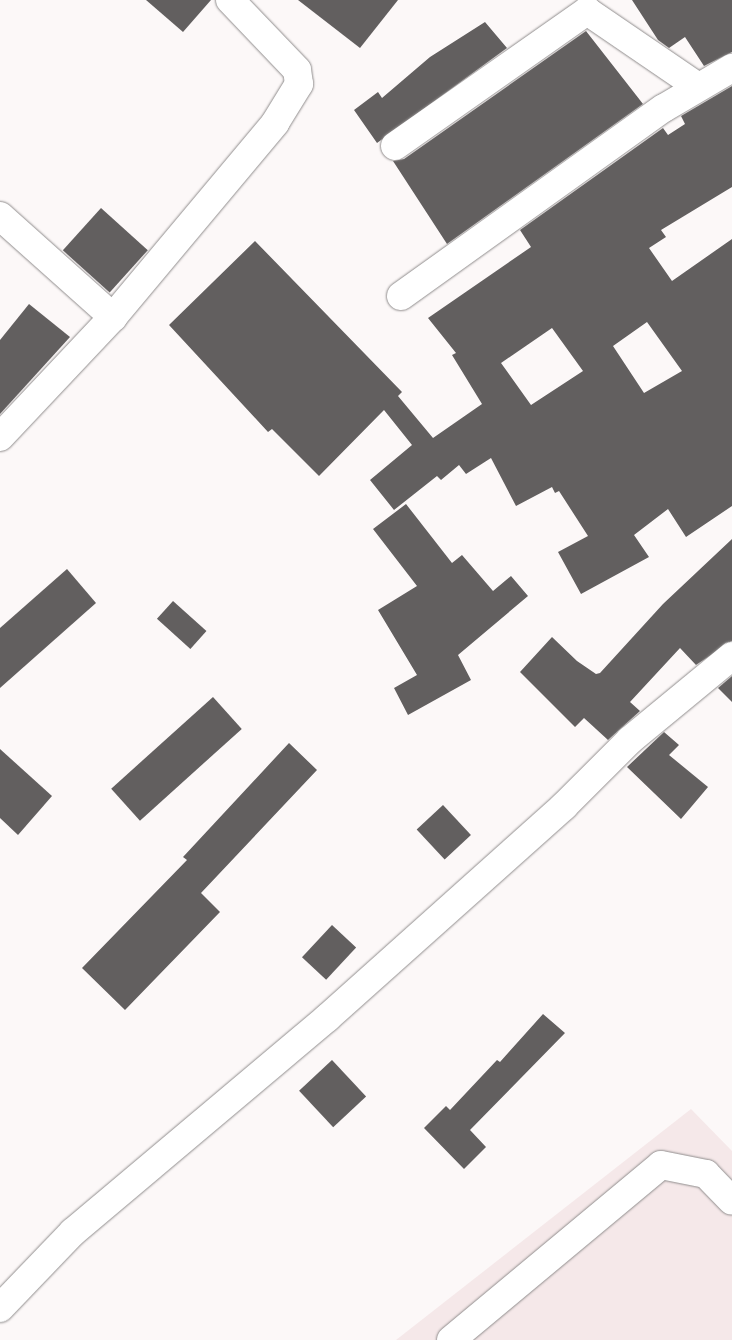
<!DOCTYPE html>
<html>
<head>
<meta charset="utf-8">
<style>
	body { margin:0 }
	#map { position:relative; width:732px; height:1340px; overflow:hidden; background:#fcf8f8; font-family:Roboto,sans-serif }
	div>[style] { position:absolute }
	.built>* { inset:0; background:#f5e8e9 }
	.building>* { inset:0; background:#625f5f; transform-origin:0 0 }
	.roads { filter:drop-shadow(0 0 1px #908d8d) drop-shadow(0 0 1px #908d8d) }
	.minor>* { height:28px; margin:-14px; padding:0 14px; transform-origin:14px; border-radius:14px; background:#fff }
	span { translate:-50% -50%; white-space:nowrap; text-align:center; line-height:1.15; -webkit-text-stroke:4px #fff; paint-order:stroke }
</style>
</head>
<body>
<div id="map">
	<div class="built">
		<div style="clip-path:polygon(691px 1109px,732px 1151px,732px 1340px,396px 1340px)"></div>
	</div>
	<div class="building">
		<div style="clip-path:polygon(146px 0,211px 0,183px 32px)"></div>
		<div style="clip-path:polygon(298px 0,398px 0,360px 48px)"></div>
		<div style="clip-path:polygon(632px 0,732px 0,732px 52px,704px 66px,685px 37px,669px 48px,658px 40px)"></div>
		<div style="clip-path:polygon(485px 22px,507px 48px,377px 143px,354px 110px,378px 92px,382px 98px,430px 57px)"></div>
		<div style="clip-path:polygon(586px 31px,643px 104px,447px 244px,393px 161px,404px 159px)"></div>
		<div style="clip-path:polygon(evenodd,732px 86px,732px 187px,661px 230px,666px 237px,649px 248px,672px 281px,732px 239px,732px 506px,686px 537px,668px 509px,634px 535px,649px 557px,581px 594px,558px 552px,588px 536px,559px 491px,555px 493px,552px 487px,516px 506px,491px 458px,466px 474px,459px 465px,441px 480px,437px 476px,394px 510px,370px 480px,412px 445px,384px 410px,319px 476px,272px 429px,268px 432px,169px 325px,255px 241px,402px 392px,398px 396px,433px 438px,482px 404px,452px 355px,456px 353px,428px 318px,531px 247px,520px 230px,663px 128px,668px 135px,685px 124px,681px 116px,732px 86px,647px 322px,682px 371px,644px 393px,613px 346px,647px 322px,732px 86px,552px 328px,583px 371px,531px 405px,501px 363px,552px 328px)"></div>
		<div style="left:101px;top:208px;width:63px;height:57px;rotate:42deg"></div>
		<div style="clip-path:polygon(29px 304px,70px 337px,0 414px,0 340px)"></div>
		<div style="clip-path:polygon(406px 504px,452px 563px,462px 555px,493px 591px,511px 576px,528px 596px,458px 655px,471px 680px,408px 715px,394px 688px,417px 675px,378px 610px,417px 586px,373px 529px)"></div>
		<div style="clip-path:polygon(732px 539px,732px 641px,696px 665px,680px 648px,630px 702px,640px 711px,608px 740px,584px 718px,575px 727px,520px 672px,552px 637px,577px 661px,596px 674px,600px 673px,663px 604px)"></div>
		<div style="clip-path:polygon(67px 569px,96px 603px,0 688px,0 628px)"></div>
		<div style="left:173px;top:601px;width:45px;height:24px;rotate:42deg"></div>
		<div style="clip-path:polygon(732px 676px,732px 702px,718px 688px)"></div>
		<div style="left:213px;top:697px;width:43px;height:137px;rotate:48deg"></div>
		<div style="clip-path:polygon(664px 732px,679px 745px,669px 755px,708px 787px,681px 819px,627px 767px)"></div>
		<div style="clip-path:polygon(289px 743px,317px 770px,201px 893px,220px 912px,125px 1010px,82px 968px,187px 860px,183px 857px)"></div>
		<div style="clip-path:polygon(0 749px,52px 796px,18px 835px,0 818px)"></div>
		<div style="left:443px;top:805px;width:41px;height:36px;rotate:47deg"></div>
		<div style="left:332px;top:925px;width:33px;height:44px;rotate:43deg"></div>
		<div style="clip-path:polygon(543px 1014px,565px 1033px,470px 1130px,486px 1147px,464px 1169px,424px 1128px,446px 1106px,450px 1110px,497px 1060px,500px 1062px)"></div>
		<div style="left:332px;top:1060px;width:50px;height:45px;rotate:47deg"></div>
	</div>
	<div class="roads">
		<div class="minor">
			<div style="left:395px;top:146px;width:235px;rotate:-35.1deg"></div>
			<div style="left:587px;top:11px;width:133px;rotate:34.3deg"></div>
			<div style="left:0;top:216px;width:152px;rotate:41.8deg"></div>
			<div style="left:401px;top:296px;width:323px;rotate:-35.6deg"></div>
			<div style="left:664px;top:108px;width:79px;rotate:-30.5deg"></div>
			<div style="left:0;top:437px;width:165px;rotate:-46.7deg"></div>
			<div style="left:113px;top:317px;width:253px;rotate:-50.1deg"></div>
			<div style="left:275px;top:123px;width:46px;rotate:-58.4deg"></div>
			<div style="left:299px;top:84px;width:14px;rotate:-98deg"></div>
			<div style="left:297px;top:70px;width:97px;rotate:-133.7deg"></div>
			<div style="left:0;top:1308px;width:105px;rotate:-46.2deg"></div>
			<div style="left:73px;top:1232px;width:332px;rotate:-40.1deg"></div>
			<div style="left:327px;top:1018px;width:318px;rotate:-41.8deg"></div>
			<div style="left:564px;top:806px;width:93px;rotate:-45deg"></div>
			<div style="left:630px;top:740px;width:132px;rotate:-39.5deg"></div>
			<div style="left:451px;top:1340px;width:273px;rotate:-39.8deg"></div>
			<div style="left:661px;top:1165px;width:46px;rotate:11.3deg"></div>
			<div style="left:706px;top:1174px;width:37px;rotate:46deg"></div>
		</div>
	</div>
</div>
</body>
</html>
